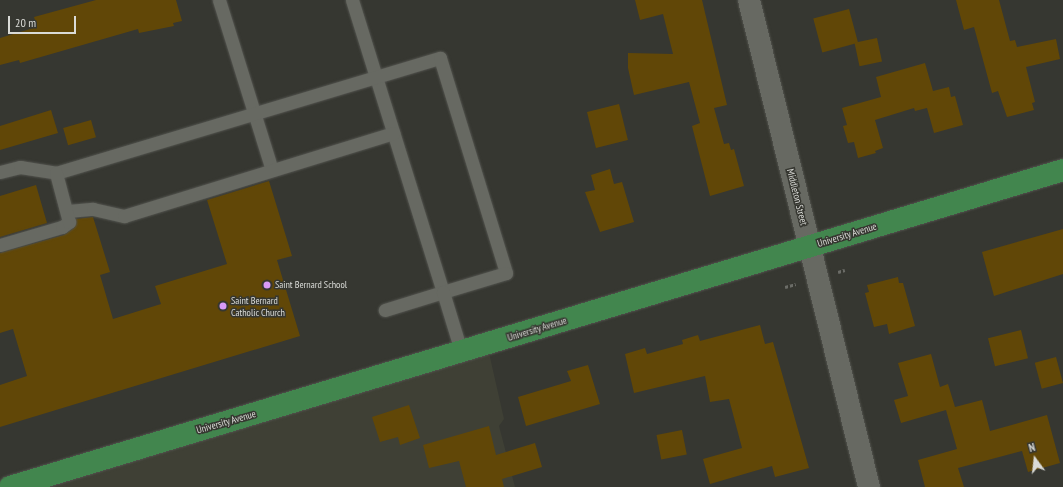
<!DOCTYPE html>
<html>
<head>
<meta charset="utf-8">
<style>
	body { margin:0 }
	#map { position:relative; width:1063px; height:487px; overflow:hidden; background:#363731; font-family:"PT Sans Narrow",sans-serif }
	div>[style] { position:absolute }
	.built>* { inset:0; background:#3f4035 }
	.building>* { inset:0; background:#614707; transform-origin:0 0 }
	.path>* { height:2.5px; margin-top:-1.25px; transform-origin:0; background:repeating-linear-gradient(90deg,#6b6c67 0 3px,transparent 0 5px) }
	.roads { filter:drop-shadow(0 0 1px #52534e) drop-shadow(0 0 1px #52534e) }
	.service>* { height:13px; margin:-6.5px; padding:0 6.5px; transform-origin:6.5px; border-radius:6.5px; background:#676962 }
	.minor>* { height:22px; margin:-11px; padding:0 11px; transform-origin:11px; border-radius:11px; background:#676962 }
	.primary>* { height:22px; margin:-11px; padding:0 11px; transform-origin:11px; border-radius:11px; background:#42864e }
	.dots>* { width:11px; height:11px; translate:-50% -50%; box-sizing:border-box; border:2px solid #363731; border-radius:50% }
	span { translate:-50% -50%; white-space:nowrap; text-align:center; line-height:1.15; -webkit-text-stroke:3px #363731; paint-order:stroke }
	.street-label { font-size:10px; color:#dadbd7 }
	.poi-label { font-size:10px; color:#dadbd7 }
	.left { translate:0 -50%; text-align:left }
	.north { position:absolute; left:1015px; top:439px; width:40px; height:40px; -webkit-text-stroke:3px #363731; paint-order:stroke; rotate:345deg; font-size:11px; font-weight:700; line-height:16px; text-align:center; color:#dadbd7 }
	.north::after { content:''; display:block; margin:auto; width:14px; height:18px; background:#dadbd7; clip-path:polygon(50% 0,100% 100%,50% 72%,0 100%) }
	.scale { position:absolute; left:8px; top:16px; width:68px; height:18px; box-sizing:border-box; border:2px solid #dadbd7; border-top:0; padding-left:5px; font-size:12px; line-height:14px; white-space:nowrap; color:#dadbd7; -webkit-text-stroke:3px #363731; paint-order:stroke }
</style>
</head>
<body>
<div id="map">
	<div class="built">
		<div style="clip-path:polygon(487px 344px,504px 419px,499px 426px,515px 487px,10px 487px)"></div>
	</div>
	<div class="building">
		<div style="clip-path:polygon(96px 0,176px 0,182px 21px,173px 23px,174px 26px,139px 33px,138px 29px,20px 63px,19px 60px,0 65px,0 38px,37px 27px,34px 17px)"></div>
		<div style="clip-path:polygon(635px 0,702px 0,727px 105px,714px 108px,724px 144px,729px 143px,731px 150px,734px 149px,744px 186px,710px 196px,692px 126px,700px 123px,689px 82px,634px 95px,628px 68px,628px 53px,673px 54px,663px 14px,640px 20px)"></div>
		<div style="clip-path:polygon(956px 0,999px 0,1010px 41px,1015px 40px,1017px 47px,1056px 39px,1060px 59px,1026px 67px,1035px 102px,1032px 103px,1034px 110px,1007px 117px,998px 91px,992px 93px,974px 27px,964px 30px)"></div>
		<div style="left:849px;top:9px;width:35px;height:37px;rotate:75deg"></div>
		<div style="left:877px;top:38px;width:24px;height:23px;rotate:78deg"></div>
		<div style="clip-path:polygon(925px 63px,933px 91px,949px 87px,951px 97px,955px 96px,963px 125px,934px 133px,927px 108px,915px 111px,914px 108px,875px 120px,883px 148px,875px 151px,876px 153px,858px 158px,854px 142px,848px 143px,843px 126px,847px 125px,842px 108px,881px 97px,876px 77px)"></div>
		<div style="left:619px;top:104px;width:37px;height:33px;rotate:76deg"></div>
		<div style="clip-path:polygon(51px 110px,58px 133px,0 150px,0 126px)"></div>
		<div style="left:91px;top:120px;width:18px;height:29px;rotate:74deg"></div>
		<div style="clip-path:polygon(610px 169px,614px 184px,622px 182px,634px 222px,600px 232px,585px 192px,595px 190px,591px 175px)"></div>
		<div style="clip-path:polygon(269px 181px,292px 256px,277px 260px,300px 336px,0 427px,0 385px,27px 376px,13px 329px,0 333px,0 253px,64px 235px,74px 228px,76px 219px,93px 217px,110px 272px,100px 275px,113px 319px,161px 304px,155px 286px,227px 264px,207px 200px)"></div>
		<div style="clip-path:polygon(36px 185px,47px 223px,0 237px,0 196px)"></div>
		<div style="clip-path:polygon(1063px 229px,1063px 274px,994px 296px,982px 252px)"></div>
		<div style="clip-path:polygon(898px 277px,899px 283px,903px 283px,915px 326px,889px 334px,887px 324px,874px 327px,865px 293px,869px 292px,867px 285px)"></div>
		<div style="clip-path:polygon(760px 325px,765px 344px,773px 342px,809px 468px,775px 477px,772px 466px,710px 484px,703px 459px,742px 448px,729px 399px,710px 402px,705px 376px,634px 393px,625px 354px,645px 348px,647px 354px,683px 344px,682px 340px,698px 335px,700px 341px)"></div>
		<div style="left:1021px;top:330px;width:29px;height:34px;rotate:76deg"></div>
		<div style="clip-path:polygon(931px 354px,940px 387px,948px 384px,955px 407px,982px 400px,990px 431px,1047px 415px,1060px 463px,1028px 472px,1022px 451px,958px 468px,964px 487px,925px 487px,918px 460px,957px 449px,946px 410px,901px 423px,894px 400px,908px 396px,898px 363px)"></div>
		<div style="left:1056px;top:357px;width:27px;height:22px;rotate:75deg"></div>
		<div style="clip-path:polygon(588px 365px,600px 404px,526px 426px,518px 397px,571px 381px,567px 371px)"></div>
		<div style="clip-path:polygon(409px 405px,420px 438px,400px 445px,398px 437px,380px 442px,372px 417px)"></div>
		<div style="clip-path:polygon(489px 426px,496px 455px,535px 443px,542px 467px,502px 479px,504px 487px,466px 487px,459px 461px,429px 468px,423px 445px)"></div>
		<div style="left:682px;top:430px;width:25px;height:26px;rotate:79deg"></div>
	</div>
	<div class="path">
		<div style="left:838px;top:272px;width:7px;rotate:-16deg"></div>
		<div style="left:785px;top:287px;width:11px;rotate:-15deg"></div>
	</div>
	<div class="roads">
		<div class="service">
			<div style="left:219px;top:0;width:178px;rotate:72.7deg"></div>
			<div style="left:352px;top:0;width:306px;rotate:72.7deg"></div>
			<div style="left:443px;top:292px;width:61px;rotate:162.8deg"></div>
			<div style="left:0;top:172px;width:21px;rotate:-14deg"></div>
			<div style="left:20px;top:167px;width:36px;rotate:9deg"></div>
			<div style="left:56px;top:173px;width:401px;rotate:-16.7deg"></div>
			<div style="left:440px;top:58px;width:225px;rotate:72.9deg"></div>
			<div style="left:506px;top:273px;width:66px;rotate:163.2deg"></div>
			<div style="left:443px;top:292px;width:62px;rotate:73deg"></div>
			<div style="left:68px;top:211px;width:25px;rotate:-5deg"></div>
			<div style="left:93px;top:209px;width:32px;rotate:13deg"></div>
			<div style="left:124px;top:216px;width:282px;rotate:-17.1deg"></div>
			<div style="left:0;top:245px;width:65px;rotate:-16.2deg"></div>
			<div style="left:62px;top:227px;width:9px;rotate:-36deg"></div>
			<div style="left:69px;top:222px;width:51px;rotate:-104.9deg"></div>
		</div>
		<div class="minor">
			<div style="left:749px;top:0;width:502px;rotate:76.16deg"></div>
		</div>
		<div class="primary">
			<div style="left:10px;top:487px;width:1100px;rotate:-16.75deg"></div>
		</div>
	</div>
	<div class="dots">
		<div style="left:267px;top:285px;background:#d89af8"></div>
		<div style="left:223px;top:306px;background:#d89af8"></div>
	</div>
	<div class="street-label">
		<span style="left:797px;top:197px;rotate:76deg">Middleton Street</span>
		<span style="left:847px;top:235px;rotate:-17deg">University Avenue</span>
		<span style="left:537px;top:329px;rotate:-17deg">University Avenue</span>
		<span style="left:226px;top:422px;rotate:-16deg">University Avenue</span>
	</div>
	<div class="poi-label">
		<span class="left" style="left:275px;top:285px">Saint Bernard School</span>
		<span class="left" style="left:231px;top:306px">Saint Bernard<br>Catholic Church</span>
	</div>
	<div class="north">N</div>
	<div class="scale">20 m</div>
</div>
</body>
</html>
